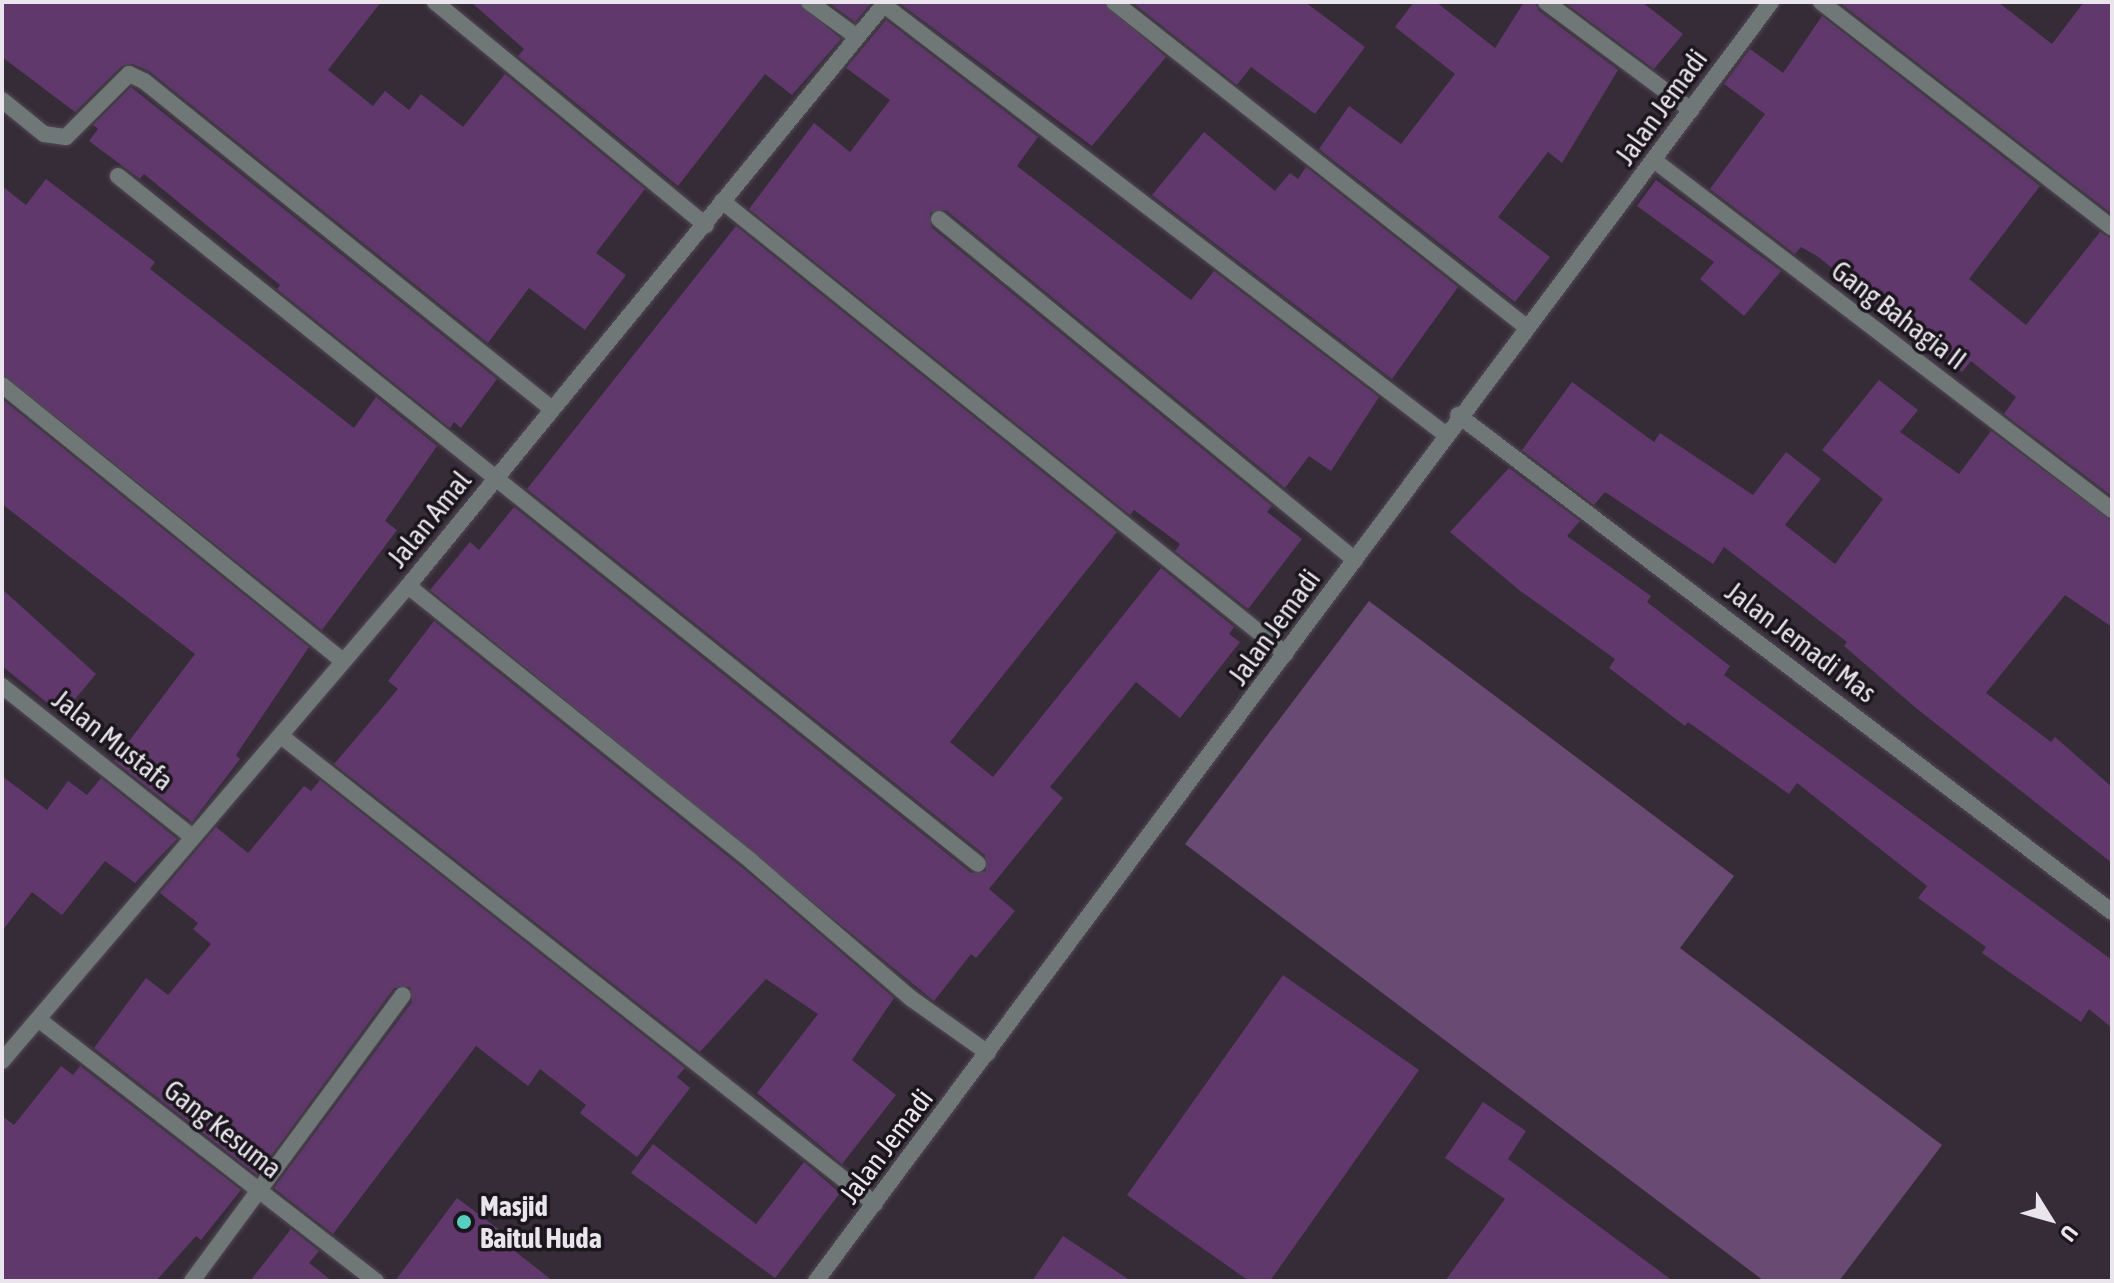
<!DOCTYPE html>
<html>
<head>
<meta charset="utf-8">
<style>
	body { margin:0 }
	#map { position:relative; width:2114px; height:1283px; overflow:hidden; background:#352c38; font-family:"Asap Condensed",sans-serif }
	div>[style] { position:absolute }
	.green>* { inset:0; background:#694a72 }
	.building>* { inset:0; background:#60386c }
	.roads { filter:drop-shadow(0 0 2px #524955) drop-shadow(0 0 2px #524955) }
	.minor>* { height:16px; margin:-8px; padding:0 8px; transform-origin:8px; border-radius:8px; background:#6f7877 }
	.tertiary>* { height:16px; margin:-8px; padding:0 8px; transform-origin:8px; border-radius:8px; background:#6f7877 }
	.dots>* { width:22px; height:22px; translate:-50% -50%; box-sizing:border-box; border:4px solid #1a161c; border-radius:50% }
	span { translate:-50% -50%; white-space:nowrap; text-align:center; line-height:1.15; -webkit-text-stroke:7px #1a161c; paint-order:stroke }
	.street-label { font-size:28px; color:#eae4ec }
	.poi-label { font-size:28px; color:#eae4ec; font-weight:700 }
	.left { translate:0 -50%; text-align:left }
	.frame { position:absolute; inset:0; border:4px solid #eae4ec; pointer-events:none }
	.north { position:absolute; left:2010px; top:1179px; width:80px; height:80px; -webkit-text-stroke:6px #1a161c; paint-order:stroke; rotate:127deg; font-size:22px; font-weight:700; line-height:32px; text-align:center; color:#eae4ec }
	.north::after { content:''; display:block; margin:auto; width:28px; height:36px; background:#eae4ec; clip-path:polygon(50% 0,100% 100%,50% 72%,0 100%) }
</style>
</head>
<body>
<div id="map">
	<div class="green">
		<div style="clip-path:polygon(1369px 601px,1734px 876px,1680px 948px,1942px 1145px,1839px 1281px,1764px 1281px,1185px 844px)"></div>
	</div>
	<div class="building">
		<div style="clip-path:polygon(2px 2px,381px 2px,328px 70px,373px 106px,385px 91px,409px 110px,421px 94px,463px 127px,505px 74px,645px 189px,596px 253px,626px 275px,585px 330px,529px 288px,488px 343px,149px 71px,133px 64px,122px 66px,75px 112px,2px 57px)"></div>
		<div style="clip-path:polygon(471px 2px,798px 2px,841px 39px,792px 95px,765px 74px,678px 186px,518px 56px,524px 49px)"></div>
		<div style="clip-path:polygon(828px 2px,872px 2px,855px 22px)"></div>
		<div style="clip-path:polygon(898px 2px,1103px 2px,1166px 57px,1092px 146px)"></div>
		<div style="clip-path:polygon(1132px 2px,1305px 2px,1365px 47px,1315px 114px,1251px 67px,1237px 85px)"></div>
		<div style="clip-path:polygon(1414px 2px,1436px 2px,1495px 48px,1524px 2px,1535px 2px,1539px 11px,1618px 70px,1562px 163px,1548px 152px,1498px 217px,1550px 257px,1515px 302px,1319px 149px,1349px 106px,1401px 144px,1455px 74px,1395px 27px)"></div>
		<div style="clip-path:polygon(1564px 2px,1642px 2px,1683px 34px,1654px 69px)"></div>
		<div style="clip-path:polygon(1839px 2px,1998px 2px,2052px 44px,2084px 2px,2112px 2px,2112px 214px)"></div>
		<div style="clip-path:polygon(1822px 16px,2040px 186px,1969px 279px,2026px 325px,2100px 232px,2112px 239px,2112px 496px,2004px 414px,2016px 397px,1971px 361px,1962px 372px,1817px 256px,1801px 247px,1795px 254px,1710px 189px,1765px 114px,1724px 84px,1750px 49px,1783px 73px)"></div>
		<div style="clip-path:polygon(886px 20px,1038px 137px,1017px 166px,1191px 300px,1214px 271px,1379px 397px,1331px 471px,1309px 456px,1285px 488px,946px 210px,930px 213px,932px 228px,1272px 506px,1267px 512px,1302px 539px,1248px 609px,1175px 551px,1180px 544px,1134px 510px,1130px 515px,749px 209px,814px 123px,850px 152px,890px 100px,846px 68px)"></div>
		<div style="clip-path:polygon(131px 87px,497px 379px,461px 428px,454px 422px,450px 428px,277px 289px,280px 285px,144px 174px,140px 179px,89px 141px,98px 129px,93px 125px)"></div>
		<div style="clip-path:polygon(1204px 132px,1275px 191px,1290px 173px,1298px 179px,1306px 167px,1458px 287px,1392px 379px,1152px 195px)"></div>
		<div style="clip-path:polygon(46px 179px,155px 262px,150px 269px,354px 428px,376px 397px,437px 446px,385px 521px,397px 530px,322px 630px,2px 374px,2px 186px,26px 205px)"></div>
		<div style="clip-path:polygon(1656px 180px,1781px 271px,1744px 316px,1700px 279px,1714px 262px,1637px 206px)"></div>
		<div style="clip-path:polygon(736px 226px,1117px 532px,950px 742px,993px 777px,1161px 568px,1234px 627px,1229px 634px,1240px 642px,1180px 718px,1136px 682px,1050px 787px,1063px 798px,989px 889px,1015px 911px,976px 958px,971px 954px,934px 1001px,430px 590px,470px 542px,479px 550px,514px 507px,971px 873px,986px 871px,985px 855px,527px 489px)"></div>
		<div style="clip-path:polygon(1879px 380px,1918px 410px,1900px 432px,1959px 474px,1991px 431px,2112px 521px,2112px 627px,2065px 595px,1986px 693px,2051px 742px,2055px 737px,2112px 787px,2112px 863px,1916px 708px,1844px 646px,1847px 642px,1724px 547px,1713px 564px,1605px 492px,1594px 505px,1522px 450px,1572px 382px,1654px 442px,1660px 433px,1753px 495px,1786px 452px,1821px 479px,1785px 525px,1835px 564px,1883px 499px,1822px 450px)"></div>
		<div style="clip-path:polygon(2px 399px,309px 647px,236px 755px,240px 759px,192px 822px,114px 761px,195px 654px,2px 504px)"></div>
		<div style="clip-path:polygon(1509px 468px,1580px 521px,1567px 536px,1651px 596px,1647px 602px,1730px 666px,1724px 675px,2112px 960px,2112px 1028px,2089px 1009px,2081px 1022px,1982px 953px,1986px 947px,1918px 898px,1927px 886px,1797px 783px,1789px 794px,1688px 722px,1685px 726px,1609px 668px,1615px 659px,1519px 590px,1450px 532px)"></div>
		<div style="clip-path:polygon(2px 589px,96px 674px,62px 715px,2px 666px)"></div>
		<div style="clip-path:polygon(434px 621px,745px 870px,894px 998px,852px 1060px,896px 1095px,842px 1164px,757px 1093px,818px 1014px,766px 979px,700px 1052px,334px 764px,398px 689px,388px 681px)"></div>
		<div style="clip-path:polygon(2px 776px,47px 810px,68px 781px,87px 795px,101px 778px,177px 839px,135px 883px,105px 861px,62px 915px,32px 892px,2px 931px)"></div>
		<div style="clip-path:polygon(320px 780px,685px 1068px,677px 1077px,690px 1088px,637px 1157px,580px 1113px,586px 1105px,540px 1069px,528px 1086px,476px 1046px,333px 1234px,274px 1188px,412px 1002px,410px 987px,394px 988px,257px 1175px,94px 1048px,146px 978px,168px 995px,211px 944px,193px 929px,198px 923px,160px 893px,216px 827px,248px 853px,304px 786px,311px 791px)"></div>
		<div style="clip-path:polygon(1283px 975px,1419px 1070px,1270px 1281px,1249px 1281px,1127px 1195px)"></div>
		<div style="clip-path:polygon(61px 1066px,73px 1075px,80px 1066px,241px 1190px,201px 1240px,196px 1236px,156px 1281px,2px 1281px,2px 1116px,14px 1125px)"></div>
		<div style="clip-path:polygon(1483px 1102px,1526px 1131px,1508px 1159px,1673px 1281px,1445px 1281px,1505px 1199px,1445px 1158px)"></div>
		<div style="clip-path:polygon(653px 1144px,756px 1224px,804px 1162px,840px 1193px,775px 1278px,631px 1173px)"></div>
		<div style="clip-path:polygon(457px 1198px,521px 1246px,516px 1252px,553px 1281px,395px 1281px)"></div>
		<div style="clip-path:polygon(291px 1229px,319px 1251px,309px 1263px,332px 1281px,250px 1281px)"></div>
		<div style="clip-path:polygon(1063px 1236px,1131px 1281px,1032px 1281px)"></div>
	</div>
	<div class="roads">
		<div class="minor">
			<div style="left:435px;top:2px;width:351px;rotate:39.5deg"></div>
			<div style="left:809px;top:2px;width:59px;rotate:36.1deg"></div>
			<div style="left:1114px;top:2px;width:523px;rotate:38.25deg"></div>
			<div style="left:1546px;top:2px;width:181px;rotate:36.7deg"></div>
			<div style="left:1821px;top:2px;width:368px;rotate:37.8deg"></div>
			<div style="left:884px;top:5px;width:706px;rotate:37.41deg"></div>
			<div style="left:2px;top:100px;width:54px;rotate:39deg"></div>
			<div style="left:44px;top:134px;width:22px;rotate:8deg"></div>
			<div style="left:66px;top:137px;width:89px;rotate:-45deg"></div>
			<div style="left:129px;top:74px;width:17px;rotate:25deg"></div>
			<div style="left:144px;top:81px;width:523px;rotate:38.8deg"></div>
			<div style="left:1655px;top:161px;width:575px;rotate:37.37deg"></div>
			<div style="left:118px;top:176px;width:1101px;rotate:38.66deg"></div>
			<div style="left:722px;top:201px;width:723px;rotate:38.77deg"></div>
			<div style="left:939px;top:219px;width:538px;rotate:39.34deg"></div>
			<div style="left:2px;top:385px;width:439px;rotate:39deg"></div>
			<div style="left:1458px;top:415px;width:821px;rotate:37.23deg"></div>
			<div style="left:408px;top:586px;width:441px;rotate:38.7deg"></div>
			<div style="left:752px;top:862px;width:211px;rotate:40.6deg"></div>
			<div style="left:912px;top:999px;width:93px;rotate:35.4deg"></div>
			<div style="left:2px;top:686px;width:241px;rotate:38.4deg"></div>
			<div style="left:281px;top:736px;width:756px;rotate:38.23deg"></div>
			<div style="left:38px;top:1019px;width:428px;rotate:37.8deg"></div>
			<div style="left:2px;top:1061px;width:625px;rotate:-49.48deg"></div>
			<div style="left:408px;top:586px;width:755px;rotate:-50.7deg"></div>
			<div style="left:192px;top:1281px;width:355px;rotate:-53.6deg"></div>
		</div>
		<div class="tertiary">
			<div style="left:816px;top:1281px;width:1596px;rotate:-53.25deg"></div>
		</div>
	</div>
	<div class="dots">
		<div style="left:464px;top:1222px;background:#58cec0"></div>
	</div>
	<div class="street-label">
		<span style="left:1661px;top:107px;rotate:-54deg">Jalan Jemadi</span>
		<span style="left:1899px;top:315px;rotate:37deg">Gang Bahagia II</span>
		<span style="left:429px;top:519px;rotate:-51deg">Jalan Amal</span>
		<span style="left:1274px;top:627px;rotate:-54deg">Jalan Jemadi</span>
		<span style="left:1801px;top:642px;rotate:37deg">Jalan Jemadi Mas</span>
		<span style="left:113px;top:740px;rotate:38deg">Jalan Mustafa</span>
		<span style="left:223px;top:1129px;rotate:38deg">Gang Kesuma</span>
		<span style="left:886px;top:1146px;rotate:-53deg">Jalan Jemadi</span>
	</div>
	<div class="poi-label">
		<span class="left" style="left:480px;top:1222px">Masjid<br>Baitul Huda</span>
	</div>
	<div class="frame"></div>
	<div class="north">U</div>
</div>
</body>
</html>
